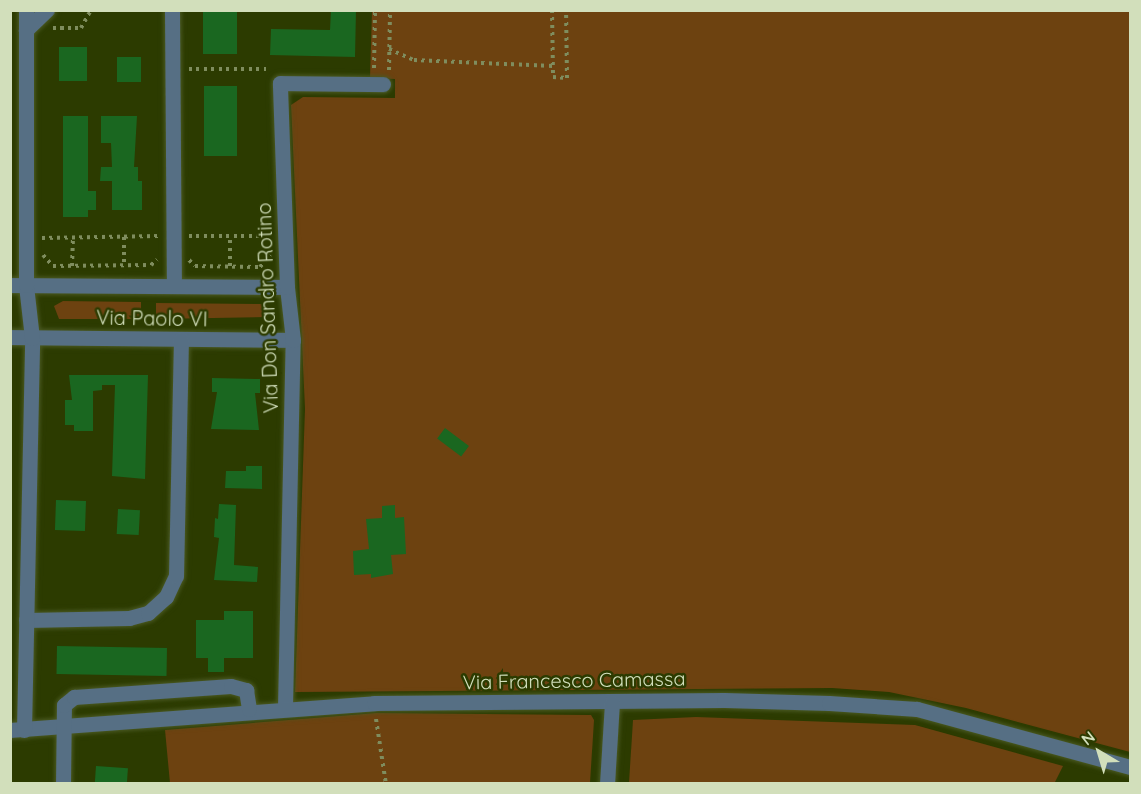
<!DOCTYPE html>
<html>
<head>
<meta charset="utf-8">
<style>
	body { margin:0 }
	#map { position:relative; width:1141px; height:794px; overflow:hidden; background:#2c3b00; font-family:Quicksand,sans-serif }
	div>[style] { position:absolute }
	.green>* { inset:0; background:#6d4210 }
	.building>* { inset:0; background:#1a6720; transform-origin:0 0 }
	.path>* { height:4px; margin-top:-2px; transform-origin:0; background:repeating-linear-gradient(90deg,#7f8d5e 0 3px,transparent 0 7.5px) }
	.roads { filter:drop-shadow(0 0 2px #4a5922) drop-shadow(0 0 2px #4a5922) }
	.minor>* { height:15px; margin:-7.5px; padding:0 7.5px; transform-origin:7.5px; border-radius:7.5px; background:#566f84 }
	span { translate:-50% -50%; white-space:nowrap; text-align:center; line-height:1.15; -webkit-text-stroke:5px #2c3b00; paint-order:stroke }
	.street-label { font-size:20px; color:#d2dfbb }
	.frame { position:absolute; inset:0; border:12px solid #d2dfbb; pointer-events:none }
	.north { position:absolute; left:1069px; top:722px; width:60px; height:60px; -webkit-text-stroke:4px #2c3b00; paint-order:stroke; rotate:322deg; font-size:16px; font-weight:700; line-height:24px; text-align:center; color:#d2dfbb }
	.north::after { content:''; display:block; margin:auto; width:21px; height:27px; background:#d2dfbb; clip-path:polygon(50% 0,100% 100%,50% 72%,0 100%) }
</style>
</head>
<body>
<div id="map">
	<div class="green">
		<div style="clip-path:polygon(372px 11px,1130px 11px,1130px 752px,966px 708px,889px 692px,832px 688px,295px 692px,305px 409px,291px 105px,303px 97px,395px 98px,395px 79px,370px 78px)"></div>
		<div style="clip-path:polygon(63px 301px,141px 302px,141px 319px,59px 319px,54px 306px)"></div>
		<div style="clip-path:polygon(156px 303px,266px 304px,271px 312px,267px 317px,156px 319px)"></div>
		<div style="clip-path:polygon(376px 713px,591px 715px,594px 720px,590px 783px,170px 783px,165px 730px)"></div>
		<div style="clip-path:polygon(696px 717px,915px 725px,1063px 766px,1054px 784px,629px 783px,633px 720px)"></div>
	</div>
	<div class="building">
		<div style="left:203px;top:10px;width:34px;height:44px"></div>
		<div style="clip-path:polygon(331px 10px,356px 10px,355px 57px,270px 55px,271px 29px,330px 30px)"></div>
		<div style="left:59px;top:47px;width:28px;height:34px"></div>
		<div style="left:141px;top:57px;width:25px;height:24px;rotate:90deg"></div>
		<div style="left:204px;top:86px;width:33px;height:70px"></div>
		<div style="clip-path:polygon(63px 116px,88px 116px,88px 191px,96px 191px,96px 210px,88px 210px,88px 217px,63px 217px)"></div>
		<div style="clip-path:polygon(101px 116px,137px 116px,134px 167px,138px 167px,138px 181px,142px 181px,142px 210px,112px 210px,112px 181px,100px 181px,101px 167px,112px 167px,111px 143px,101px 143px)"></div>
		<div style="clip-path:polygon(69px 375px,148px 375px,145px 479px,112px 476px,115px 385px,102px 385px,102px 390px,93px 391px,93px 431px,74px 431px,74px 425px,65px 425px,65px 400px,72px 400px)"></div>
		<div style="clip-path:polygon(212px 378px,260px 379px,260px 393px,255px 393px,259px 430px,211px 429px,217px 392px,212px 392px)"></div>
		<div style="left:445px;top:428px;width:30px;height:13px;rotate:37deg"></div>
		<div style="clip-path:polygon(246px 466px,262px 466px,262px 489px,225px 488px,226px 471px,246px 471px)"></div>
		<div style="left:56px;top:500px;width:30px;height:30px;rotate:2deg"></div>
		<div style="clip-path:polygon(219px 504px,236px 505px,234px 565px,258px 567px,257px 582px,214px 580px,219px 538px,214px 537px,215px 518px,218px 519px)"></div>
		<div style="clip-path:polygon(395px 505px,395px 518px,404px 517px,406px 554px,391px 555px,393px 574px,371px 578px,371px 574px,354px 575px,353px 551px,369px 549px,366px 519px,382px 518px,382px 506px)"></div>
		<div style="left:118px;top:509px;width:22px;height:25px;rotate:3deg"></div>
		<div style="clip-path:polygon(224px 611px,253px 611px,253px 658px,224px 658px,224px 672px,208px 672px,208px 658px,196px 658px,196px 620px,224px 620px)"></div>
		<div style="left:57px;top:646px;width:110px;height:28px;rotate:1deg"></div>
		<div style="left:96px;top:766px;width:32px;height:18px;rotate:4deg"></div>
	</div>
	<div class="path">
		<div style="left:552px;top:10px;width:67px;rotate:89.1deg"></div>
		<div style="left:553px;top:77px;width:14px;rotate:4deg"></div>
		<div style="left:567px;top:78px;width:68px;rotate:-90.8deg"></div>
		<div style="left:53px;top:28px;width:28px"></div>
		<div style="left:81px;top:28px;width:21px;rotate:-61deg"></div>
		<div style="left:389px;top:49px;width:27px;rotate:24deg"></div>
		<div style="left:414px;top:60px;width:139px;rotate:2.5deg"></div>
		<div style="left:374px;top:68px;width:58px;rotate:-89deg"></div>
		<div style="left:189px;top:69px;width:77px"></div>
		<div style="left:389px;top:70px;width:60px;rotate:-89deg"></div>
		<div style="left:189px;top:236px;width:81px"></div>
		<div style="left:124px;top:237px;width:29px;rotate:90deg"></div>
		<div style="left:42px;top:238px;width:117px;rotate:-1deg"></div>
		<div style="left:43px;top:255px;width:15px;rotate:48deg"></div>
		<div style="left:53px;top:266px;width:98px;rotate:-0.6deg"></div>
		<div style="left:151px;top:265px;width:8px;rotate:-40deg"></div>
		<div style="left:189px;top:260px;width:8px;rotate:45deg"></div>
		<div style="left:195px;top:266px;width:65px;rotate:0.9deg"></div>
		<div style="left:260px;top:267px;width:16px;rotate:-50deg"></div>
		<div style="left:72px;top:266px;width:28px;rotate:-88deg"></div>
		<div style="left:230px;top:266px;width:30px;rotate:-90deg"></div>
		<div style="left:376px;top:719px;width:66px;rotate:81.3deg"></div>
	</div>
	<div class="roads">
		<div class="minor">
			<div style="left:172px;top:10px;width:276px;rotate:89.6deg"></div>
			<div style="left:26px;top:30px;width:29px;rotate:-44deg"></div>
			<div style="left:10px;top:285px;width:277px;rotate:0.4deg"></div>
			<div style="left:10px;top:337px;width:283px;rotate:0.6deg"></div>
			<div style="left:26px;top:620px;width:103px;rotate:-1.1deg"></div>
			<div style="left:129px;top:618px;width:20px;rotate:-15deg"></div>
			<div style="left:148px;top:613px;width:24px;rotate:-42deg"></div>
			<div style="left:166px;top:597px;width:23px;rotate:-65deg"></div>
			<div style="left:176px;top:576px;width:237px;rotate:-88.8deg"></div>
			<div style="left:285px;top:707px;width:367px;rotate:-88.8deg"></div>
			<div style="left:293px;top:340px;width:53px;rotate:-96.5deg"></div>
			<div style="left:287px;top:287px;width:204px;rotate:-92deg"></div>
			<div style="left:280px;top:83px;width:103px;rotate:0.6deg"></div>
			<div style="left:10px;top:730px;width:365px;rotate:-4.2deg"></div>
			<div style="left:374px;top:703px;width:350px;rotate:-0.5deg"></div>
			<div style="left:724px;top:700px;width:105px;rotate:1.6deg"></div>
			<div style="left:829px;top:703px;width:88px;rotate:3.9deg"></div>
			<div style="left:917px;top:709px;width:221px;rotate:15.2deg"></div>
			<div style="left:24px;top:730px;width:392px;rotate:-88.8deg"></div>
			<div style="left:32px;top:338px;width:53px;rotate:-96.5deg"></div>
			<div style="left:26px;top:285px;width:275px;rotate:-90deg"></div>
			<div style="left:63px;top:784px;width:79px;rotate:-89.3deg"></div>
			<div style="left:64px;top:705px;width:13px;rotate:-39deg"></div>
			<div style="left:74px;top:697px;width:157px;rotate:-4deg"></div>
			<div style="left:231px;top:686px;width:16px;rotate:15deg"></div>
			<div style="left:246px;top:690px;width:19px;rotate:81deg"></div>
			<div style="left:607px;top:784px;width:82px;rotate:-86.5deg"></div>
		</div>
	</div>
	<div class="street-label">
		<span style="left:267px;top:308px;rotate:-92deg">Via Don Sandro Rotino</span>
		<span style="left:152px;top:318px;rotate:1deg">Via Paolo VI</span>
		<span style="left:574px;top:680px;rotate:-1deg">Via Francesco Camassa</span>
	</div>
	<div class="frame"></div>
	<div class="north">N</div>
</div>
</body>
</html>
